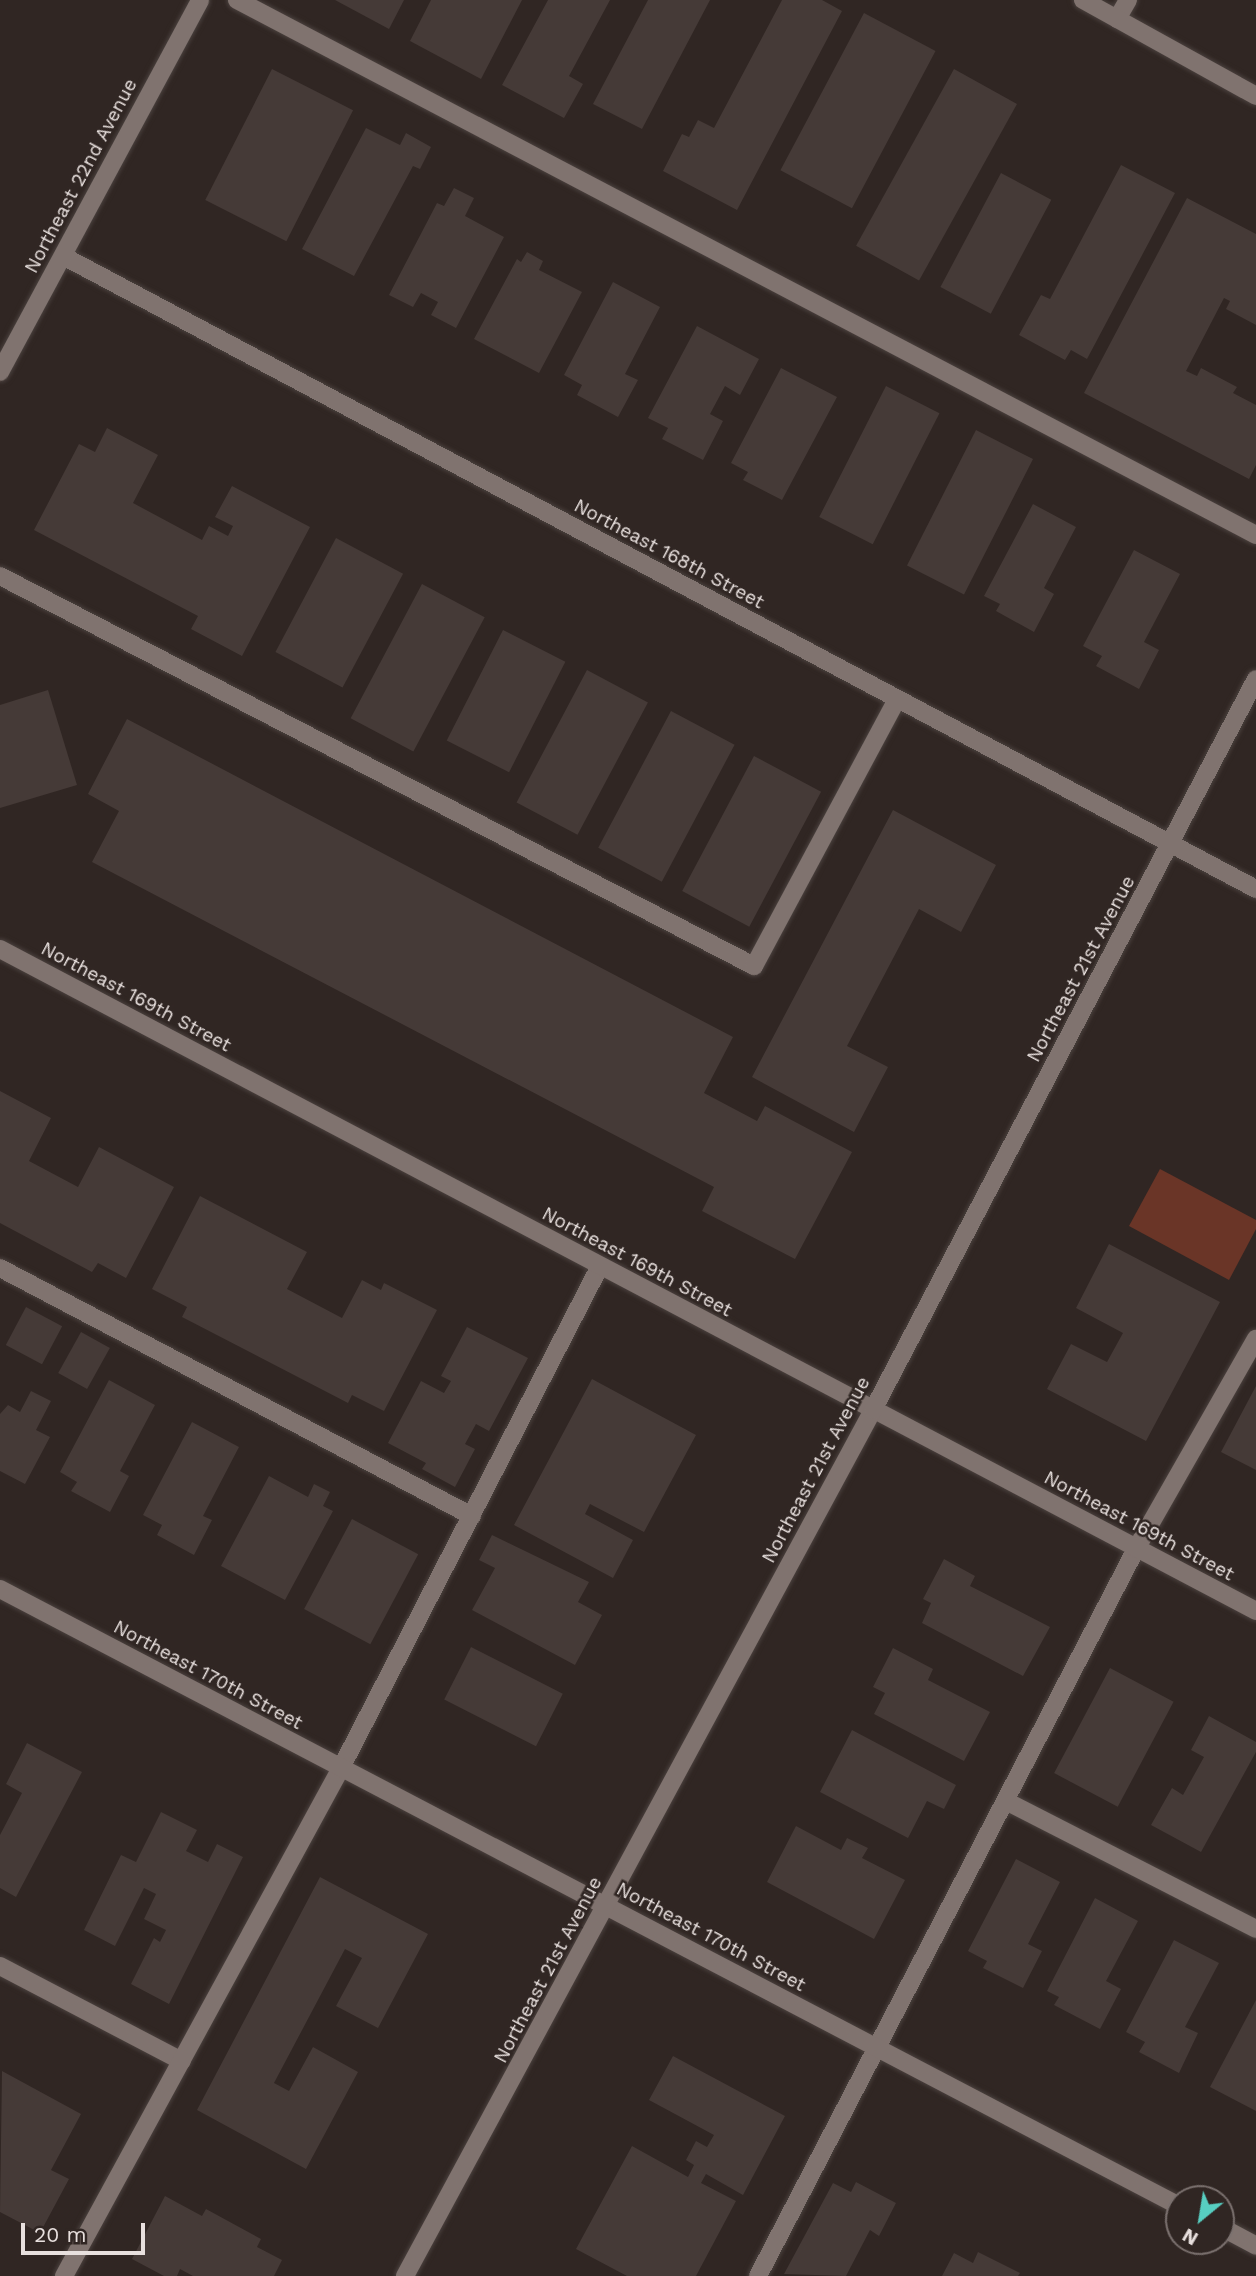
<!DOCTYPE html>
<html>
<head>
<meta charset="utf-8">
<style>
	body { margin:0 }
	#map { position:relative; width:1256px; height:2276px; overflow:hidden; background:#302623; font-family:"Work Sans",sans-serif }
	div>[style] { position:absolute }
	.green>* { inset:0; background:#6a3527 }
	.building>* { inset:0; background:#453a37; transform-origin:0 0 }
	.roads { filter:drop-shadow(0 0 2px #4a413e) drop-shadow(0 0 2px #4a413e) }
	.service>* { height:18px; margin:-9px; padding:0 9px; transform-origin:9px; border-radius:9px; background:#80736f }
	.minor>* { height:18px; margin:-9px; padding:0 9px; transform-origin:9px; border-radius:9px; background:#80736f }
	.tertiary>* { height:18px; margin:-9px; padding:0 9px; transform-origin:9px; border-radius:9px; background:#80736f }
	span { translate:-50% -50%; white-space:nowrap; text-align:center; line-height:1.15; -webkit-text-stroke:5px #302623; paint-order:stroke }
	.street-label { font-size:19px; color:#e8e0de }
	.north { position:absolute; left:1165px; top:2185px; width:70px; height:70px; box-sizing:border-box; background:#302623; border:2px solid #7a706e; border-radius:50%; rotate:210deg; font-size:19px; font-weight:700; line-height:28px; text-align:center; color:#e8e0de }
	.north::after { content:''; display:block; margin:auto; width:24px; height:32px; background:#57cec1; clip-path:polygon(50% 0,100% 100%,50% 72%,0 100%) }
	.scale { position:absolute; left:21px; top:2223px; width:124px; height:32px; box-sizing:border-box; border:4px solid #e8e0de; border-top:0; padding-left:9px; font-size:21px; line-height:24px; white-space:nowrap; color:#e8e0de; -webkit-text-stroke:5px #302623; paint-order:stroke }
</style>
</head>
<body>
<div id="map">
	<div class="green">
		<div style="clip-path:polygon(1160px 1169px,1256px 1220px,1256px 1229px,1229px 1280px,1129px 1226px)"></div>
	</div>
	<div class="building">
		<div style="clip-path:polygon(335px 0,404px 0,389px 29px)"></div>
		<div style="clip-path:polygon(431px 0,522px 0,481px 79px,410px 41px)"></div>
		<div style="clip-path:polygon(548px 0,610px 0,569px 76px,583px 84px,564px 118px,502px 85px)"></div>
		<div style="clip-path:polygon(648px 0,710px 0,642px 129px,593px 104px)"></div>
		<div style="clip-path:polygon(782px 0,822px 0,842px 11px,737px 210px,663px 171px,682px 134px,689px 137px,698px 120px,714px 128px)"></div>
		<div style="left:864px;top:13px;width:81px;height:178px;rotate:28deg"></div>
		<div style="left:272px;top:69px;width:91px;height:147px;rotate:27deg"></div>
		<div style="left:954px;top:69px;width:72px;height:202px;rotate:29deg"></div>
		<div style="clip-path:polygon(366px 128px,400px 145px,406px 133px,431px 147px,420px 169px,413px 166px,354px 276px,302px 249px)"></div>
		<div style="clip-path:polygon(1121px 165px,1175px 193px,1087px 359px,1071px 350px,1065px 360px,1019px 335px,1041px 295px,1050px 299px)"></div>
		<div style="left:1001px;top:173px;width:57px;height:129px;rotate:28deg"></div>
		<div style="clip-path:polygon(454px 188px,474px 198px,465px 216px,504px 237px,456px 328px,431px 315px,438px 302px,421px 293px,413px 307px,389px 295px,437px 203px,444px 206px)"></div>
		<div style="clip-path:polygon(1187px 198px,1256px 234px,1256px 325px,1226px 309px,1230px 301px,1224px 298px,1186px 371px,1197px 376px,1201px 368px,1237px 387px,1233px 393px,1256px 405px,1256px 465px,1249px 479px,1084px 393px)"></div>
		<div style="clip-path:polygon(527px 252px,543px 261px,539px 270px,582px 292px,539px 373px,474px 339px,517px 259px,521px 262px)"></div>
		<div style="clip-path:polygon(613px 282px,660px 307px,625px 374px,638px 380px,618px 417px,577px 395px,582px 385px,564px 375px)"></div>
		<div style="clip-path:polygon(697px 326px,759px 359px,740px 395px,725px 386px,710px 414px,723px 421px,703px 460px,662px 439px,668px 428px,648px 418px)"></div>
		<div style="clip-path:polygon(781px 368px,837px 397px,782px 500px,743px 480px,748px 472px,731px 463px)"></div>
		<div style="left:886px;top:386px;width:60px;height:147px;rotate:27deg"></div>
		<div style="clip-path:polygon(107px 428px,158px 455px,133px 503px,202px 540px,209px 526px,228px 536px,233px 526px,215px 517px,232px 486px,310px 527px,242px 656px,191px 629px,198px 616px,34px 530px,79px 444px,95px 452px)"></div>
		<div style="left:976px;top:430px;width:64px;height:152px;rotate:27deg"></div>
		<div style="clip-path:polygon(1033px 504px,1076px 527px,1044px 588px,1054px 594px,1034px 632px,996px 611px,1000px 604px,984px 596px)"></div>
		<div style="left:336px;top:538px;width:76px;height:129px;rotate:28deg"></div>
		<div style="clip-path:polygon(1134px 550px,1180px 574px,1144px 642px,1159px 650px,1139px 689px,1096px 666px,1102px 656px,1083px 646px)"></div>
		<div style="left:422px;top:584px;width:71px;height:152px;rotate:28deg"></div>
		<div style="left:503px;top:630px;width:70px;height:124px;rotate:27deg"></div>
		<div style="left:587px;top:670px;width:69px;height:150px;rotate:28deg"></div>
		<div style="clip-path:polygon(48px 690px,77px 785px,0 808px,0 705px)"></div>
		<div style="left:671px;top:711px;width:72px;height:155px;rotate:28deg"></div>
		<div style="clip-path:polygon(127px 719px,733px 1037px,704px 1093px,757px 1121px,765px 1106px,852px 1152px,795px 1259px,702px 1211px,714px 1187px,92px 862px,119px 811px,88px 794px)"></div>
		<div style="left:754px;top:756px;width:76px;height:153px;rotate:28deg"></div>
		<div style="clip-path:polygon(893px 810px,996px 865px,961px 932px,919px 909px,847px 1046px,888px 1067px,854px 1132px,752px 1077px)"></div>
		<div style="clip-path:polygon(0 1091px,51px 1118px,29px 1161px,78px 1187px,99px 1147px,174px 1187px,126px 1278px,98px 1263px,92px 1272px,0 1223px)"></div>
		<div style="clip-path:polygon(200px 1196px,307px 1252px,287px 1289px,342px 1318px,362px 1280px,381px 1290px,384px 1283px,437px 1310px,384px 1411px,352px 1395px,348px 1403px,182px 1317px,187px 1307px,152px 1289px)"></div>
		<div style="clip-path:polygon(1109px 1244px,1220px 1302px,1146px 1441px,1047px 1389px,1071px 1344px,1107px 1362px,1123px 1333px,1076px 1308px)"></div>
		<div style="left:26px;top:1307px;width:41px;height:43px;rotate:28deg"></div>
		<div style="clip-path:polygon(467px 1327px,528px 1358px,489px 1431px,476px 1424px,465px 1444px,475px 1449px,455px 1487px,422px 1469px,426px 1463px,388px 1443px,421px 1381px,444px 1393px,451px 1381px,441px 1376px)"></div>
		<div style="left:81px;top:1332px;width:33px;height:47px;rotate:29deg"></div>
		<div style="clip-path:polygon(592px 1379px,696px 1435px,644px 1532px,590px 1504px,585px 1514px,633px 1540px,613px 1578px,514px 1525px)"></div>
		<div style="clip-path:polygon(109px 1380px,155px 1405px,120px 1471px,129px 1476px,110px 1512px,71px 1491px,77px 1482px,60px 1472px)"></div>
		<div style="clip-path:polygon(1256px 1386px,1256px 1470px,1221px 1452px)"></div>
		<div style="clip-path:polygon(31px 1391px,51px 1401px,36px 1430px,50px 1437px,25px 1484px,0 1471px,0 1414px,8px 1405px,20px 1412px)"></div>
		<div style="clip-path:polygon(192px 1422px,239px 1447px,203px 1516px,212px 1520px,194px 1555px,157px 1535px,162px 1525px,143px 1515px)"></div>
		<div style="clip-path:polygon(269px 1476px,308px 1497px,314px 1484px,330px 1492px,323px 1506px,333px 1511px,285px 1600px,221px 1566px)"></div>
		<div style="left:352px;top:1519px;width:75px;height:102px;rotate:28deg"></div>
		<div style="clip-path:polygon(492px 1535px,589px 1582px,578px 1602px,602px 1615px,575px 1665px,472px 1610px,495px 1568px,479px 1560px)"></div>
		<div style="clip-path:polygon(944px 1559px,975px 1576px,970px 1586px,1050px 1627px,1023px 1676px,922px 1623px,931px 1603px,923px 1599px)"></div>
		<div style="left:471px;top:1647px;width:103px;height:59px;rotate:27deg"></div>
		<div style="clip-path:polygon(893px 1648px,933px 1669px,928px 1680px,990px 1712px,964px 1761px,874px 1714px,885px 1693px,873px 1687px)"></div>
		<div style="left:1110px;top:1668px;width:72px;height:119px;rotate:28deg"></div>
		<div style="clip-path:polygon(1209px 1716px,1256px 1742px,1256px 1752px,1201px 1852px,1151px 1825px,1172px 1788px,1183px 1795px,1204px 1757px,1191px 1750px)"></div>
		<div style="clip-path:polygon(852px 1730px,956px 1785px,944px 1809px,927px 1801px,908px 1838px,820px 1792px)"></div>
		<div style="clip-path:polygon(27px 1743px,82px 1772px,16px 1897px,0 1888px,0 1835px,22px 1793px,6px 1784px)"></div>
		<div style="clip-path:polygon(161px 1812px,197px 1830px,186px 1851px,208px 1862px,217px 1844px,243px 1857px,169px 2004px,131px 1984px,154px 1938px,160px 1942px,166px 1930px,144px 1919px,156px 1894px,144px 1888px,115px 1946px,84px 1930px,121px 1855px,136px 1862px)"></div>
		<div style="clip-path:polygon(796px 1826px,841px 1850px,847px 1838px,868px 1848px,862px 1858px,905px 1880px,874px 1939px,767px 1882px)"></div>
		<div style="clip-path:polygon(1016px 1859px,1060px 1882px,1028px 1944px,1042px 1951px,1023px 1988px,983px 1968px,987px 1961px,968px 1951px)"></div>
		<div style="clip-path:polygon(320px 1877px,428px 1934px,378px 2028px,336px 2006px,362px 1958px,345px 1949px,274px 2083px,289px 2091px,313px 2047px,358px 2072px,306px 2169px,197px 2110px)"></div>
		<div style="clip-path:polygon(1095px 1898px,1138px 1921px,1106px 1981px,1121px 1989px,1100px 2029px,1054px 2005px,1059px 1997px,1047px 1991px)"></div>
		<div style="clip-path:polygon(1174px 1940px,1219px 1963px,1185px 2027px,1198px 2033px,1179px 2073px,1139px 2052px,1145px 2042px,1126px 2032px)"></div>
		<div style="clip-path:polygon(1256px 2000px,1256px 2111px,1210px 2087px)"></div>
		<div style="clip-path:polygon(673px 2056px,785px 2116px,743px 2195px,706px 2174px,701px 2183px,736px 2201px,696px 2276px,627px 2276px,576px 2249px,632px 2146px,688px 2177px,694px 2165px,686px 2160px,696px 2141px,707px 2147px,714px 2135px,649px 2100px)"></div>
		<div style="clip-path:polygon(2px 2071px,81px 2114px,51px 2170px,69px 2179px,40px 2233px,0 2212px)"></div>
		<div style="clip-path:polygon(856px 2182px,896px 2203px,879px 2236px,870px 2230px,846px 2276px,784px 2274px,833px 2183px,851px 2192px)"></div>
		<div style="clip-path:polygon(165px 2196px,202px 2216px,206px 2209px,261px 2239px,257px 2247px,282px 2260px,274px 2276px,193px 2276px,180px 2269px,177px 2276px,164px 2276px,132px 2259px)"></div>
		<div style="clip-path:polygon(978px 2252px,1020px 2273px,1018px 2276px,942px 2276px,954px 2253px,973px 2263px)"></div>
	</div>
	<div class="roads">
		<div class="service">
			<div style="left:237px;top:0;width:1151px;rotate:27.7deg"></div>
			<div style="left:1117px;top:19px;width:22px;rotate:-60deg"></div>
			<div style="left:0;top:576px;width:849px;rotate:27.35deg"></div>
			<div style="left:754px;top:966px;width:303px;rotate:-61.8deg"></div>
			<div style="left:0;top:1268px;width:533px;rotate:27.72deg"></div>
			<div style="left:1006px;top:1801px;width:281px;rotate:27.1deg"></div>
			<div style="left:0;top:1966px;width:205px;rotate:27.6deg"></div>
			<div style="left:64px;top:2276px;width:579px;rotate:-61.4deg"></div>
			<div style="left:341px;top:1768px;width:565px;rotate:-62.71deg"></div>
			<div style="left:758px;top:2276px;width:819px;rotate:-62.53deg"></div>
			<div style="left:1136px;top:1549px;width:242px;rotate:-60.3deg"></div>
		</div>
		<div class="minor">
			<div style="left:1083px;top:0;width:198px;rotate:29deg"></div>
			<div style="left:63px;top:256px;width:1351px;rotate:27.95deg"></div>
			<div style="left:0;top:949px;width:1420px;rotate:27.79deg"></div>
			<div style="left:0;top:1589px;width:1331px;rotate:27.62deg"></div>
			<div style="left:1221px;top:2227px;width:40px;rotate:28deg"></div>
			<div style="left:405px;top:2276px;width:984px;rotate:-61.61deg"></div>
			<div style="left:873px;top:1410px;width:825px;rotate:-62.35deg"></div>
		</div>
		<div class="tertiary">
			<div style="left:0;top:372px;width:422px;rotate:-61.7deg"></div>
		</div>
	</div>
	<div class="street-label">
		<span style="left:81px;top:176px;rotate:-62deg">Northeast 22nd Avenue</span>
		<span style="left:669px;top:554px;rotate:28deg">Northeast 168th Street</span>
		<span style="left:1081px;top:969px;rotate:-62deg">Northeast 21st Avenue</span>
		<span style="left:136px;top:997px;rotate:28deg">Northeast 169th Street</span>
		<span style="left:637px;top:1262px;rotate:28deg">Northeast 169th Street</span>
		<span style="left:816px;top:1470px;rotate:-62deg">Northeast 21st Avenue</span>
		<span style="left:1139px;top:1526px;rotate:28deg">Northeast 169th Street</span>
		<span style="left:208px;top:1675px;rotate:28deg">Northeast 170th Street</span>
		<span style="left:711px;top:1937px;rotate:28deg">Northeast 170th Street</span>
		<span style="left:548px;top:1970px;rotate:-62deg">Northeast 21st Avenue</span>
	</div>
	<div class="north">N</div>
	<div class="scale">20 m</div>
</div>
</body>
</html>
